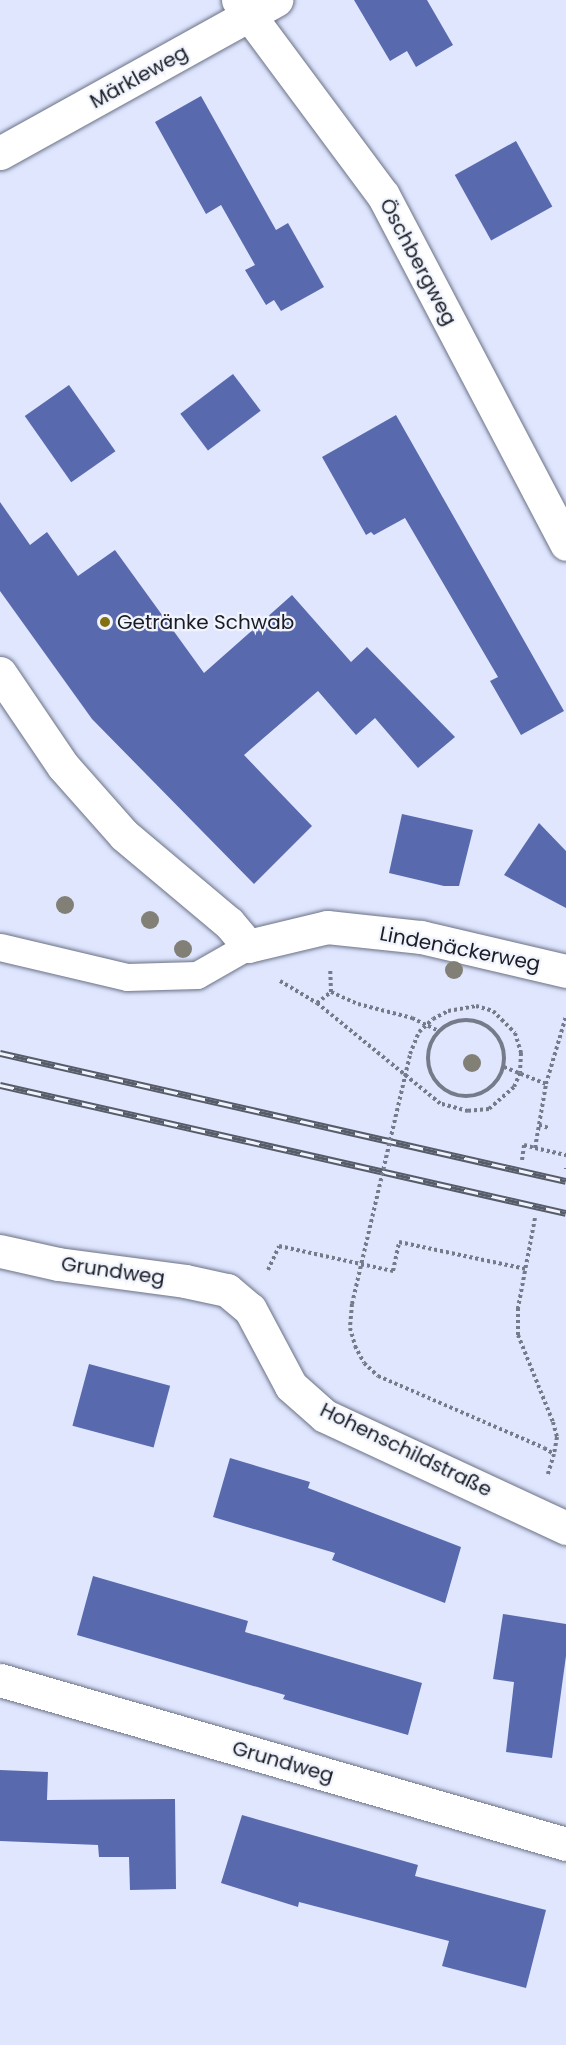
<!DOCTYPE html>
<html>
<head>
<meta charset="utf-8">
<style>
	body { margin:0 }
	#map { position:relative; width:566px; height:2045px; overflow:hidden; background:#dfe6fe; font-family:Poppins,sans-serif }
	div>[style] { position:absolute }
	.building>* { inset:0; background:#586aad; transform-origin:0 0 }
	.path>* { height:4px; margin-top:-2px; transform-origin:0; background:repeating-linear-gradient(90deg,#767b8a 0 3px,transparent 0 6px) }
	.path>.ring { margin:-2px; padding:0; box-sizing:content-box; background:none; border:4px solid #767b8a; border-radius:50% }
	.roads { filter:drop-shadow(0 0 2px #6b7286) drop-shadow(0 0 2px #6b7286) }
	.service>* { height:27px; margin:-13.5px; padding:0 13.5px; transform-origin:13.5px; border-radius:13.5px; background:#fff }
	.minor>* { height:33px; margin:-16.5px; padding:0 16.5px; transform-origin:16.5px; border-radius:16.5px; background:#fff }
	.rail>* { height:7px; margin-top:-3.5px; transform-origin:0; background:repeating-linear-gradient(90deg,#f1f4fd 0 14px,#575c69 0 28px); box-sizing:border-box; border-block:2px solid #575c69 }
	.path-bridge>* { height:4px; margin-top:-2px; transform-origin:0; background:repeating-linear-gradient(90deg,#767b8a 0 3px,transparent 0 6px) }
	.trees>* { width:18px; height:18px; margin:-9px; border-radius:50%; background:#828076 }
	.dots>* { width:16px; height:16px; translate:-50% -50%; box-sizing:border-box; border:3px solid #f1f4fd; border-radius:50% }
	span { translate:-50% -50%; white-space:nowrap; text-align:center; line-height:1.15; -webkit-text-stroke:4.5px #f1f4fd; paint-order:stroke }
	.street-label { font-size:20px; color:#191c24 }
	.poi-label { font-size:20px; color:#191c24 }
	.left { translate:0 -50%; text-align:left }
</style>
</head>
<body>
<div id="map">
	<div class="building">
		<div style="clip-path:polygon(354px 0,427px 0,453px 45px,416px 67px,407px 51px,390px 61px)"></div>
		<div style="clip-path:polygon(201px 96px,276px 230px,288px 223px,324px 287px,281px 311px,274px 300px,266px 305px,245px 270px,255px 265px,221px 205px,206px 214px,155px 122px)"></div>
		<div style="left:516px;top:141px;width:75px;height:70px;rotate:61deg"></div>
		<div style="left:233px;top:374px;width:46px;height:66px;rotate:53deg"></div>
		<div style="left:69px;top:385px;width:81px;height:54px;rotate:55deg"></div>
		<div style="clip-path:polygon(396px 415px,564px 711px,521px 735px,490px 681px,498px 677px,405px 518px,374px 535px,371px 532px,366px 535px,322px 457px)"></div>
		<div style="clip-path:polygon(0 502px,30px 545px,47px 532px,78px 576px,115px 550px,204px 673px,292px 595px,351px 662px,367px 647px,455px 737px,418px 768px,375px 718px,356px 735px,318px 691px,244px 755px,312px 826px,254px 884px,92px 719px,0 591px)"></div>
		<div style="clip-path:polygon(402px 814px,473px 830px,459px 886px,444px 886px,389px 873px)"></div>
		<div style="clip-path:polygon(539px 823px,566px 851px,566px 908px,504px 875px)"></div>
		<div style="left:89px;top:1364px;width:84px;height:64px;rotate:15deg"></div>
		<div style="clip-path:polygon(230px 1458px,310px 1482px,308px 1488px,461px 1547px,445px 1603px,332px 1560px,335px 1553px,213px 1517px)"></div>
		<div style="clip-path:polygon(93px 1576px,248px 1621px,245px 1632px,422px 1683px,408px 1735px,283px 1699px,285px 1695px,77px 1635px)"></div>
		<div style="clip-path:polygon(503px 1614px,566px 1624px,566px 1656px,552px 1758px,506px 1752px,514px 1682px,493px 1679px)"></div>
		<div style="clip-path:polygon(0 1770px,48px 1772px,47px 1800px,175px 1799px,176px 1889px,130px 1890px,129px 1857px,99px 1857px,98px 1845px,0 1841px)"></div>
		<div style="clip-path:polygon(242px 1815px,418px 1865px,415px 1876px,546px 1910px,526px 1988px,442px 1966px,449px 1941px,299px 1902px,298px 1907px,221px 1883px)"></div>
	</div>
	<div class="path">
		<div style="left:280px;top:981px;width:43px;rotate:30.7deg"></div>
		<div style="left:317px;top:1003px;width:160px;rotate:39.2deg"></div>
		<div style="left:331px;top:992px;width:30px;rotate:24deg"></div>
		<div style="left:358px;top:1004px;width:56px;rotate:14.5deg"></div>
		<div style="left:412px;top:1018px;width:28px;rotate:26deg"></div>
		<div style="left:317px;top:1003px;width:18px;rotate:-38deg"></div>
		<div style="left:331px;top:992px;width:24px;rotate:-92deg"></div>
		<div class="ring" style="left:428px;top:1020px;width:72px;height:72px"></div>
		<div style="left:504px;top:1067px;width:45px;rotate:22deg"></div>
		<div style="left:539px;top:1125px;width:10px;rotate:17deg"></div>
		<div style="left:535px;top:1148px;width:32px;rotate:13deg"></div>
		<div style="left:522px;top:1160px;width:15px;rotate:-82deg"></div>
		<div style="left:524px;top:1145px;width:11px;rotate:15deg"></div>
		<div style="left:535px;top:1148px;width:65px;rotate:-80.2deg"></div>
		<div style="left:546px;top:1084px;width:71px;rotate:-73.6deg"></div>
		<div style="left:566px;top:1169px;width:1px;rotate:-90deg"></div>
		<div style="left:535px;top:1218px;width:92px;rotate:100.7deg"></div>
		<div style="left:518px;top:1308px;width:27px;rotate:90deg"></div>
		<div style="left:518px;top:1335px;width:94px;rotate:68.1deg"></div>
		<div style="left:553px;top:1422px;width:16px;rotate:75deg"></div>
		<div style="left:557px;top:1437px;width:17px;rotate:100deg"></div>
		<div style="left:268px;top:1270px;width:26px;rotate:-65deg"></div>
		<div style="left:279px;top:1246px;width:117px;rotate:12.4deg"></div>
		<div style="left:393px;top:1271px;width:30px;rotate:-78deg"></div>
		<div style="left:399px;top:1242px;width:130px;rotate:12deg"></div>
		<div style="left:352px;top:1304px;width:24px;rotate:95deg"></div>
		<div style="left:350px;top:1328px;width:19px;rotate:74deg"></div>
		<div style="left:355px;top:1346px;width:19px;rotate:62deg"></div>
		<div style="left:364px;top:1363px;width:19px;rotate:43deg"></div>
		<div style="left:378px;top:1376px;width:181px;rotate:23.4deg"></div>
		<div style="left:544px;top:1448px;width:12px;rotate:31deg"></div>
		<div style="left:554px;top:1454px;width:21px;rotate:107deg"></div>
	</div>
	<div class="roads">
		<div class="service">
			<div style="left:0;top:947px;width:130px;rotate:13.3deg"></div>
			<div style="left:127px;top:977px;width:70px;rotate:-1.6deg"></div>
			<div style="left:197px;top:975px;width:59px;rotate:-29.6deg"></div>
		</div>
		<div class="minor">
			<div style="left:238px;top:0;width:243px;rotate:53.4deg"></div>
			<div style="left:383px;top:195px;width:394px;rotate:62.3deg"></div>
			<div style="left:0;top:153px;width:316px;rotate:-29deg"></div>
			<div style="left:0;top:673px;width:112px;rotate:55.9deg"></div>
			<div style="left:63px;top:766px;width:92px;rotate:48.5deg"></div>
			<div style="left:124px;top:835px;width:137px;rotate:40deg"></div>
			<div style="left:229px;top:923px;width:30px;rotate:50deg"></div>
			<div style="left:248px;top:946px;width:81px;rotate:-13.5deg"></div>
			<div style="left:327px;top:927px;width:95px;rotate:6.1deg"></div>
			<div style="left:421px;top:937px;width:149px;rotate:13.2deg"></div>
			<div style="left:0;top:1251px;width:59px;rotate:12.6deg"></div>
			<div style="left:58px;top:1264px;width:128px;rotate:7.6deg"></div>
			<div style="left:185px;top:1281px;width:43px;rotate:12.1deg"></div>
			<div style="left:227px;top:1290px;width:30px;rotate:40deg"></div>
			<div style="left:250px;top:1309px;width:87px;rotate:62deg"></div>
			<div style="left:291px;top:1386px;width:45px;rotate:41.4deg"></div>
			<div style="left:325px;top:1416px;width:266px;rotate:24.9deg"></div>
			<div style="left:0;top:1680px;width:589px;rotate:16.16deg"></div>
		</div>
	</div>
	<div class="rail">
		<div style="left:0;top:1053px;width:580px;rotate:12.74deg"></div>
		<div style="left:0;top:1085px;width:580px;rotate:12.74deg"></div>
	</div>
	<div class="path-bridge">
		<div style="left:352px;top:1304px;width:257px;rotate:-76.9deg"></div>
		<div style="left:410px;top:1054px;width:24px;rotate:-68deg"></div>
		<div style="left:419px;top:1032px;width:19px;rotate:-43deg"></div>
		<div style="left:433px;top:1019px;width:17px;rotate:-28deg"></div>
		<div style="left:448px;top:1011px;width:28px;rotate:-10deg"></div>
		<div style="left:476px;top:1006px;width:18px;rotate:16deg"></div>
		<div style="left:493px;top:1011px;width:31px;rotate:45deg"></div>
		<div style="left:515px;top:1033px;width:21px;rotate:73deg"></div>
		<div style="left:521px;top:1053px;width:20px;rotate:93deg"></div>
		<div style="left:520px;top:1073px;width:15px;rotate:113deg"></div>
		<div style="left:514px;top:1087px;width:33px;rotate:139deg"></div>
		<div style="left:489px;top:1109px;width:21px;rotate:175deg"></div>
		<div style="left:468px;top:1111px;width:28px;rotate:-165deg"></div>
	</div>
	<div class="trees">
		<div style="left:65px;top:905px"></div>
		<div style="left:150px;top:920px"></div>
		<div style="left:183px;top:949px"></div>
		<div style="left:454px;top:970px"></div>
		<div style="left:472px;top:1063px"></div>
	</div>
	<div class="dots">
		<div style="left:105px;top:622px;background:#837111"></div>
	</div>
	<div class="street-label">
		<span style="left:139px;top:77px;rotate:-29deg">Märkleweg</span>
		<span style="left:418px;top:262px;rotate:62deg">Öschbergweg</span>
		<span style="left:460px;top:949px;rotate:11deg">Lindenäckerweg</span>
		<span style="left:113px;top:1271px;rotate:8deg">Grundweg</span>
		<span style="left:406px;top:1450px;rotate:26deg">Hohenschildstraße</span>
		<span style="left:283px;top:1762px;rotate:16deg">Grundweg</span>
	</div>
	<div class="poi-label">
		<span class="left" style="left:117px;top:622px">Getränke Schwab</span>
	</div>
</div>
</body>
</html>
